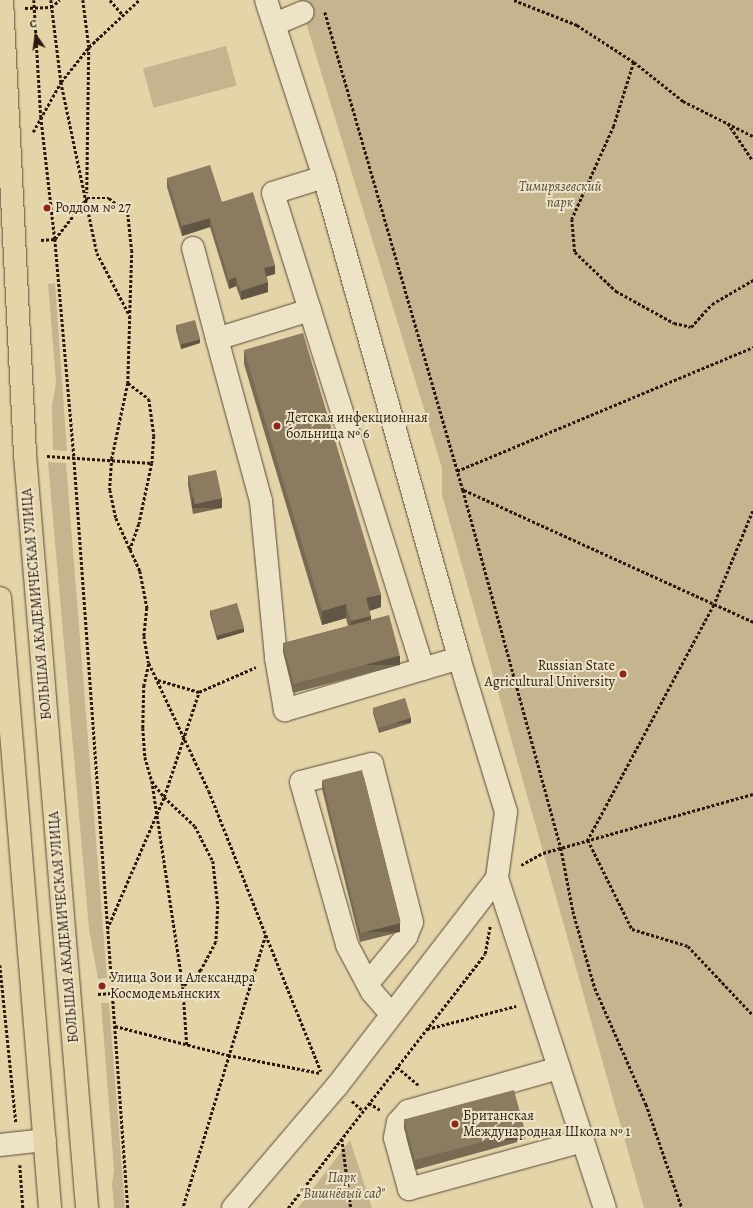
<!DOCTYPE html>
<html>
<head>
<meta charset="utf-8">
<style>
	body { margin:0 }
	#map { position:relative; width:753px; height:1208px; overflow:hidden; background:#e4d5a9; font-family:Alegreya,serif }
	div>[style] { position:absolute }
	.green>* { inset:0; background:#c5b58f; transform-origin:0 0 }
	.path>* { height:2.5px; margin-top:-1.25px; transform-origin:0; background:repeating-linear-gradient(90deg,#2b1910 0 3px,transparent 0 5px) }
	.roads { filter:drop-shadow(0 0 1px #594836) drop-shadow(0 0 1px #594836) }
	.minor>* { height:22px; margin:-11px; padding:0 11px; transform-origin:11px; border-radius:11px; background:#ede4c7 }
	.major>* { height:22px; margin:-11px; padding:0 11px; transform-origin:11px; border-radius:11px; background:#e4d5a9 }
	.wall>* { inset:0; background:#786a53 }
	.shaded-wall>* { inset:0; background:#615643; transform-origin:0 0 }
	.building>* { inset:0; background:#8b7b60; transform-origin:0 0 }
	.dots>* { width:11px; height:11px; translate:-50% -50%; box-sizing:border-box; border:2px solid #ede4c7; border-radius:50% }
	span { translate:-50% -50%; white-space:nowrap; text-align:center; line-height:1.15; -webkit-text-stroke:4px #ede4c7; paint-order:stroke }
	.park-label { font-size:14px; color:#594836; font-style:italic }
	.poi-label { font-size:14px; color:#2b1910 }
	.left { translate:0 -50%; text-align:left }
	.right { translate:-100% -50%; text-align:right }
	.street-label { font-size:14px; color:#2b1910 }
	.north { position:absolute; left:16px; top:16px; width:40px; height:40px; -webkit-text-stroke:3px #ede4c7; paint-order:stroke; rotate:347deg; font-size:11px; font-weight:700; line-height:16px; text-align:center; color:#2b1910 }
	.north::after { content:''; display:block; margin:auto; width:14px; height:18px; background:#2b1910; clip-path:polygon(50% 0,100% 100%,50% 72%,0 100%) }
</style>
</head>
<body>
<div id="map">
	<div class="green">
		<div style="clip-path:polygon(299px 0,753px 0,753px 1208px,644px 1208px,442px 495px,442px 468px)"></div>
		<div style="left:226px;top:46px;width:41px;height:86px;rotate:75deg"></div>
		<div style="clip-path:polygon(55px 283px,67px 451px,53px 450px,52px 406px,56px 382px,48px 284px)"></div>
		<div style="clip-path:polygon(48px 462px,66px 463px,107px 978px,98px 979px,89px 929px)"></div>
		<div style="clip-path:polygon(101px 1003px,109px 1003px,125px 1208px,114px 1208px,112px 1184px,114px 1170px)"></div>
		<div style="clip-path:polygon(350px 1140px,372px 1208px,298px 1208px)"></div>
	</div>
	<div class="path">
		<div style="left:34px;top:0;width:117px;rotate:86.6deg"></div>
		<div style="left:41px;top:117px;width:123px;rotate:83.5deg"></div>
		<div style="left:55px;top:239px;width:219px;rotate:85deg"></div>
		<div style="left:74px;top:457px;width:753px;rotate:85.89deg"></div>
		<div style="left:51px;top:0;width:83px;rotate:83deg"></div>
		<div style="left:61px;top:82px;width:175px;rotate:78.1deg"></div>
		<div style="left:97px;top:253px;width:71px;rotate:62.4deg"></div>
		<div style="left:130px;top:316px;width:67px;rotate:91.7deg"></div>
		<div style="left:128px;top:383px;width:77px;rotate:102deg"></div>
		<div style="left:112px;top:458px;width:32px;rotate:94deg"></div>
		<div style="left:110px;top:490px;width:29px;rotate:78deg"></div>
		<div style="left:116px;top:518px;width:58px;rotate:65.6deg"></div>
		<div style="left:140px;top:571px;width:38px;rotate:79deg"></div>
		<div style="left:147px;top:608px;width:28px;rotate:96deg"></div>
		<div style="left:144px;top:636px;width:27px;rotate:80deg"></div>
		<div style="left:149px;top:663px;width:141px;rotate:64.9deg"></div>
		<div style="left:209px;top:791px;width:155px;rotate:68.4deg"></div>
		<div style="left:266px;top:935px;width:285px;rotate:106.9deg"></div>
		<div style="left:83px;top:0;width:47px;rotate:82.7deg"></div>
		<div style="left:89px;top:47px;width:146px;rotate:90.8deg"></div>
		<div style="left:110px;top:0;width:20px;rotate:49deg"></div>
		<div style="left:514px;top:0;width:68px;rotate:21.6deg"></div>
		<div style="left:577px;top:25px;width:68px;rotate:33deg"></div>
		<div style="left:634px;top:62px;width:63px;rotate:38.5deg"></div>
		<div style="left:683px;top:101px;width:78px;rotate:26.6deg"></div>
		<div style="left:25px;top:8px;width:26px;rotate:-2deg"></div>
		<div style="left:51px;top:7px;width:11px;rotate:-38deg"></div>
		<div style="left:325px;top:12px;width:498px;rotate:73.9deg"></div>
		<div style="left:463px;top:490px;width:371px;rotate:74.7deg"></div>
		<div style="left:561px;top:848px;width:64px;rotate:79.2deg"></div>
		<div style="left:573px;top:911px;width:80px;rotate:74.1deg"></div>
		<div style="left:595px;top:988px;width:127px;rotate:66.3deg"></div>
		<div style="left:646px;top:1104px;width:110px;rotate:70.9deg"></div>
		<div style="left:634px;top:62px;width:67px;rotate:107.4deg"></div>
		<div style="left:614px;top:126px;width:102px;rotate:114.3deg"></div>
		<div style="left:572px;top:219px;width:33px;rotate:85deg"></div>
		<div style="left:575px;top:252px;width:57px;rotate:43.6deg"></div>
		<div style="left:616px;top:291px;width:66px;rotate:28.9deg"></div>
		<div style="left:674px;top:323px;width:17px;rotate:13deg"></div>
		<div style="left:691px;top:327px;width:31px;rotate:-48deg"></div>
		<div style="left:712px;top:304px;width:48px;rotate:-30.3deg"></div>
		<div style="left:728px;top:123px;width:45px;rotate:56.7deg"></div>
		<div style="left:33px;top:132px;width:57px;rotate:-60.8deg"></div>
		<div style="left:61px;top:82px;width:45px;rotate:-51.3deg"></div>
		<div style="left:89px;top:47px;width:69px;rotate:-43.2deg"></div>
		<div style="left:87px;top:198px;width:22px"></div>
		<div style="left:109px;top:198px;width:25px;rotate:40deg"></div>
		<div style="left:128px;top:214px;width:36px;rotate:84deg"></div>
		<div style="left:132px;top:250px;width:64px;rotate:91.8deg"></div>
		<div style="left:41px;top:240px;width:14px;rotate:-4deg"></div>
		<div style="left:55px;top:239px;width:52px;rotate:-52deg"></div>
		<div style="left:128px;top:383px;width:26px;rotate:37deg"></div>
		<div style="left:149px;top:399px;width:37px;rotate:82deg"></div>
		<div style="left:154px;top:436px;width:27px;rotate:94deg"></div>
		<div style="left:152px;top:463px;width:62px;rotate:102deg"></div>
		<div style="left:139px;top:524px;width:28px;rotate:109deg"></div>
		<div style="left:47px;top:456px;width:105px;rotate:3.8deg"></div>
		<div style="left:457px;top:471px;width:321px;rotate:-22.7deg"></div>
		<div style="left:464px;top:490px;width:318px;rotate:24.5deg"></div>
		<div style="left:753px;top:511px;width:102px;rotate:112.5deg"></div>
		<div style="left:714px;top:605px;width:267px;rotate:118.2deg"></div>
		<div style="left:588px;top:840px;width:99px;rotate:63.7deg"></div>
		<div style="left:632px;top:929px;width:59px;rotate:16.9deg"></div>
		<div style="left:688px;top:946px;width:95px;rotate:46.7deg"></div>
		<div style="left:149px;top:664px;width:22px;rotate:103deg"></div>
		<div style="left:144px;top:685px;width:43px;rotate:91.3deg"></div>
		<div style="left:143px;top:728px;width:29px;rotate:86deg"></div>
		<div style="left:145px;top:757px;width:25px;rotate:74deg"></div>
		<div style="left:152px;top:781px;width:20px;rotate:53deg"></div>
		<div style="left:164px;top:797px;width:42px;rotate:43.1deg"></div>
		<div style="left:195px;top:826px;width:39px;rotate:63deg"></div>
		<div style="left:213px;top:861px;width:45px;rotate:83.7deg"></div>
		<div style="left:218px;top:906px;width:36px;rotate:93deg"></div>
		<div style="left:216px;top:942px;width:32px;rotate:118deg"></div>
		<div style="left:201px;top:970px;width:25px;rotate:137deg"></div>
		<div style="left:183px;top:987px;width:58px;rotate:86.1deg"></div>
		<div style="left:158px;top:680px;width:43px;rotate:16.3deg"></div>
		<div style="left:152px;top:781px;width:207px;rotate:81.4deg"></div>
		<div style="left:521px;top:865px;width:25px;rotate:-29deg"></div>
		<div style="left:543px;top:853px;width:218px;rotate:-15.7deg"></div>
		<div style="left:107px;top:929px;width:144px;rotate:-66.6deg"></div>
		<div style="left:164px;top:797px;width:111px;rotate:-71.6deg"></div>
		<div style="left:199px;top:692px;width:62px;rotate:-23.7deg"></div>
		<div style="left:266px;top:935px;width:147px;rotate:68deg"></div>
		<div style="left:0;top:965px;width:158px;rotate:84.2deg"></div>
		<div style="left:98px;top:994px;width:15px;rotate:-4deg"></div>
		<div style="left:115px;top:1026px;width:117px;rotate:14.4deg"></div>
		<div style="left:228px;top:1055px;width:94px;rotate:11.1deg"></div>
		<div style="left:427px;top:1029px;width:92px;rotate:-14.5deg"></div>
		<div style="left:397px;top:1067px;width:30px;rotate:40deg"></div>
		<div style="left:352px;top:1101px;width:15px;rotate:42deg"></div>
		<div style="left:369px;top:1103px;width:13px;rotate:32deg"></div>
		<div style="left:342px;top:1139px;width:70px;rotate:82.6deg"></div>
		<div style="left:20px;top:1165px;width:43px;rotate:86deg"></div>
		<div style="left:288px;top:1208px;width:321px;rotate:-52.2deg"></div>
		<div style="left:485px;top:954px;width:28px;rotate:-80deg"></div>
	</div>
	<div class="roads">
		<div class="minor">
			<div style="left:266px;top:0;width:186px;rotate:71.9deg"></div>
			<div style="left:324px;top:177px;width:500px;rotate:74.3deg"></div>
			<div style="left:459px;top:658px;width:161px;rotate:73deg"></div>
			<div style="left:506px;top:812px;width:67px;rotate:97.8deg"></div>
			<div style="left:497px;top:878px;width:347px;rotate:71.9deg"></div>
			<div style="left:275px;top:24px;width:30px;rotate:-23deg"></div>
			<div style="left:324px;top:177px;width:53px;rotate:162.6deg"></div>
			<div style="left:273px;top:193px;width:499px;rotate:72.5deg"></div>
			<div style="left:193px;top:248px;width:94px;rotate:75.2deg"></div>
			<div style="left:310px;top:310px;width:97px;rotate:162.7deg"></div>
			<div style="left:217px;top:339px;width:168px;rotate:74.8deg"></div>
			<div style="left:261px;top:501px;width:158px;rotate:84.5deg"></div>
			<div style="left:276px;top:658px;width:53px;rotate:80.2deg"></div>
			<div style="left:285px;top:710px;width:182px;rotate:-16.6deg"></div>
			<div style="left:368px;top:983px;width:60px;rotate:-50.4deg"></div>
			<div style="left:406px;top:937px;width:16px;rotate:-68deg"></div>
			<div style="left:412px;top:922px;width:163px;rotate:-104.2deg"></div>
			<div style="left:372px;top:764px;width:73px;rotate:165.8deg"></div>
			<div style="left:301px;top:782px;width:169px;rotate:74.2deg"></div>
			<div style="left:347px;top:945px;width:53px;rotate:62deg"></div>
			<div style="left:372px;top:992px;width:29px;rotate:49deg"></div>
			<div style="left:559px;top:1068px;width:157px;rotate:164.1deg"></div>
			<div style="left:408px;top:1111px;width:15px;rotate:132deg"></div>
			<div style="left:398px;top:1122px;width:16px;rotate:101deg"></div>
			<div style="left:395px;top:1138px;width:53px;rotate:74.6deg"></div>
			<div style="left:409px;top:1189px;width:180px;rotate:-15.4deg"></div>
			<div style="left:0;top:1145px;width:45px;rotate:-6.3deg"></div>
			<div style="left:233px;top:1208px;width:160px;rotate:-49.6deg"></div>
			<div style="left:337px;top:1086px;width:262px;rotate:-52.4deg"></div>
		</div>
		<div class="major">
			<div style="left:2px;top:0;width:456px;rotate:87.1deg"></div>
			<div style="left:25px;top:455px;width:756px;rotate:85.29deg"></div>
			<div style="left:0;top:598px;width:612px;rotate:85.31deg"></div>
		</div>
	</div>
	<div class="wall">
		<div style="clip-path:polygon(167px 178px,222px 202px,275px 274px,267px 276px,268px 292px,241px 300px,236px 286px,229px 289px,210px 227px,182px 236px,167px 187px)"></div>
		<div style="clip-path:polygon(176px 325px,200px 343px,181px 349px,176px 330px)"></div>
		<div style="clip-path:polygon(244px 350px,381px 607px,369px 611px,371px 620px,400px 665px,293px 693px,283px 652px,283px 643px,348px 626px,346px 618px,322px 625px,244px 364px)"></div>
		<div style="clip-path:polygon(188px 475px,222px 508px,193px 514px,188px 485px)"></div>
		<div style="clip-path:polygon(210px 610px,244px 632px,217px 640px,210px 615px)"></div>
		<div style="clip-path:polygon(373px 708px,411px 723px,379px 733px,373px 713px)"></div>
		<div style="clip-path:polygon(322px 780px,400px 932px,360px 942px,322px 789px)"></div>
		<div style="clip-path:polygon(404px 1119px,525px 1140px,415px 1170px,404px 1128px)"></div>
	</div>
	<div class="shaded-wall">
		<div style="clip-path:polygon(210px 218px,210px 227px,182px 236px,182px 226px)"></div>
		<div style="clip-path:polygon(275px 265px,275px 274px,264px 277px,264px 268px)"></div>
		<div style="clip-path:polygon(236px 277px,236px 286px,229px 289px,229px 280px)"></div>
		<div style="clip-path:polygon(268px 282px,268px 292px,241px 300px,241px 291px)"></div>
		<div style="clip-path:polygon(200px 339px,200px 343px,181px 349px,181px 344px)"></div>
		<div style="left:222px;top:498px;width:10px;height:30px;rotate:90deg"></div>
		<div style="clip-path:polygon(381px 594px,381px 607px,366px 612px,366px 598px)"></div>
		<div style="clip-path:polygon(346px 604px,346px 618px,322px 625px,322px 611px)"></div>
		<div style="clip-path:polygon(371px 616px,371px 629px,351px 635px,351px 621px)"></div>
		<div style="clip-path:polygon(244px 628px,244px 632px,217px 640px,217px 635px)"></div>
		<div style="left:400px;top:656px;width:9px;height:111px;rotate:90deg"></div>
		<div style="left:411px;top:718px;width:5px;height:34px;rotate:90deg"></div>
		<div style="left:400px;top:923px;width:9px;height:41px;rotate:90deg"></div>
		<div style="left:525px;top:1131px;width:9px;height:114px;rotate:90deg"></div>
	</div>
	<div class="building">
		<div style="clip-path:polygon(210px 165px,222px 202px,253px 192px,275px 265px,264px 268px,268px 282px,241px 291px,236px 277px,229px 280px,210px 218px,182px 226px,167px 178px)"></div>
		<div style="left:195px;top:320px;width:20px;height:20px;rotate:75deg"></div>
		<div style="clip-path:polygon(303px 333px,381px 594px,366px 598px,371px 616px,351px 621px,346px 604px,322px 611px,244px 350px)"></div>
		<div style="left:216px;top:470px;width:29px;height:28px;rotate:78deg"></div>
		<div style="left:237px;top:603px;width:26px;height:28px;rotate:74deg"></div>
		<div style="left:389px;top:615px;width:42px;height:110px;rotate:75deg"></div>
		<div style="left:405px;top:698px;width:21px;height:34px;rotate:73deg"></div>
		<div style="left:362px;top:770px;width:158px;height:41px;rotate:76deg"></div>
		<div style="left:514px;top:1090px;width:42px;height:114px;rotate:75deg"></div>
	</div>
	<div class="dots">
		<div style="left:47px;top:208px;background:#8f2418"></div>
		<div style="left:277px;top:426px;background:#8f2418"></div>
		<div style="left:623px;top:674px;background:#8f2418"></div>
		<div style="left:102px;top:986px;background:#8f2418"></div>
		<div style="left:455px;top:1124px;background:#8f2418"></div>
	</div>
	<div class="park-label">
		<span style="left:560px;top:195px">Тимирязевский<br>парк</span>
		<span style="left:342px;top:1186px">Парк<br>"Вишнёвый сад"</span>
	</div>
	<div class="poi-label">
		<span class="left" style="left:55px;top:208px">Роддом № 27</span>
		<span class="left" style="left:286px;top:426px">Детская инфекционная<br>больница № 6</span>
		<span class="right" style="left:615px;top:674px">Russian State<br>Agricultural University</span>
		<span class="left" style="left:110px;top:986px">Улица Зои и Александра<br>Космодемьянских</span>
		<span class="left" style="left:463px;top:1124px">Британская<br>Международная Школа № 1</span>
	</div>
	<div class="street-label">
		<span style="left:37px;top:604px;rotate:-95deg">БОЛЬШАЯ АКАДЕМИЧЕСКАЯ УЛИЦА</span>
		<span style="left:64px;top:927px;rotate:-95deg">БОЛЬШАЯ АКАДЕМИЧЕСКАЯ УЛИЦА</span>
	</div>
	<div class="north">С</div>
</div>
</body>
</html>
